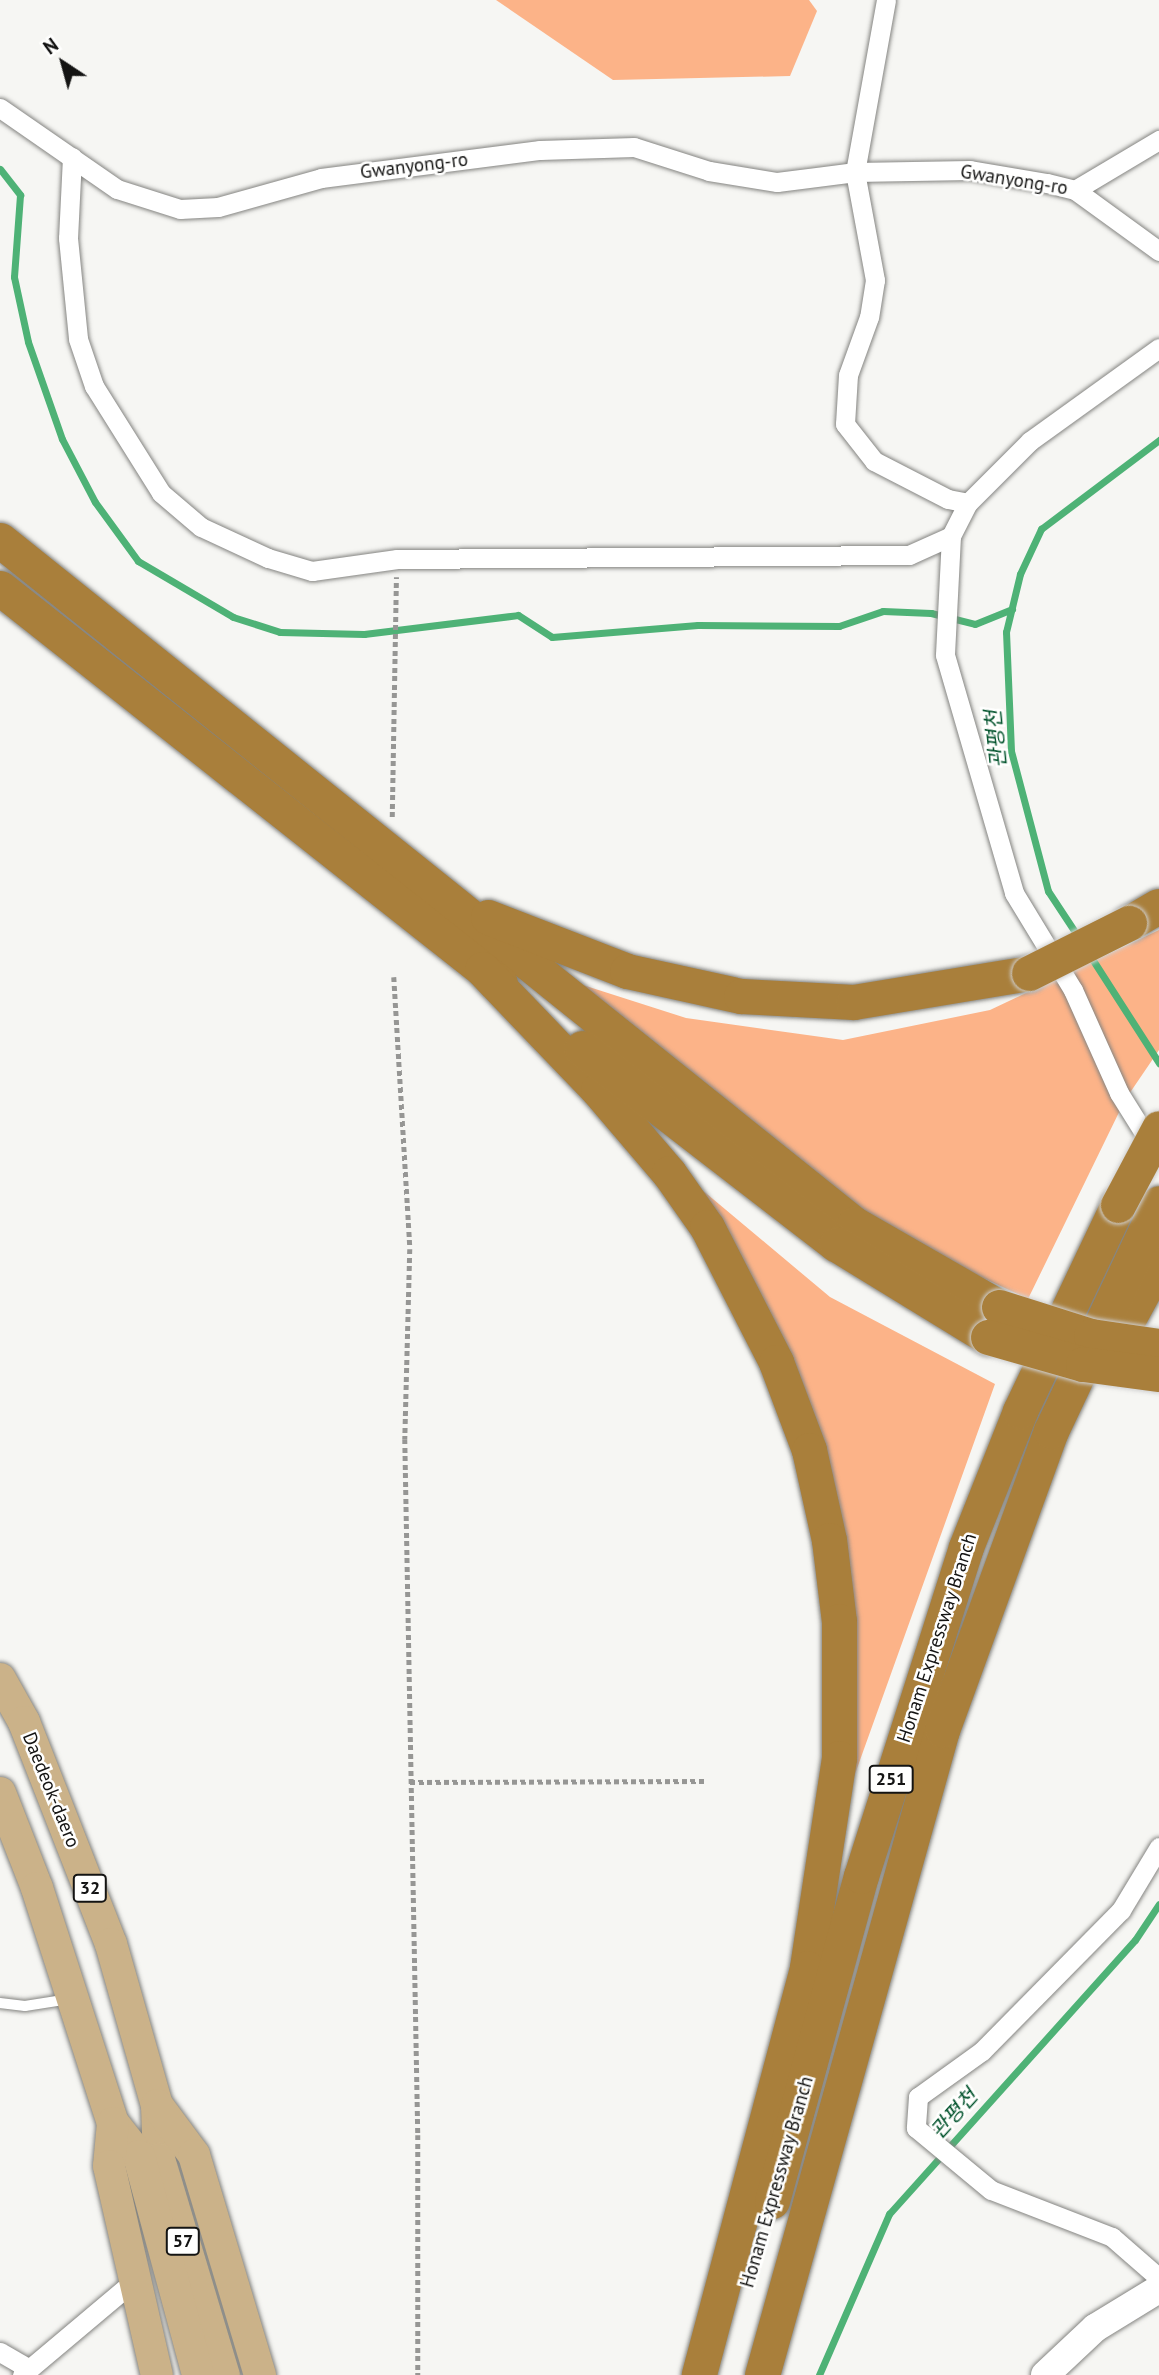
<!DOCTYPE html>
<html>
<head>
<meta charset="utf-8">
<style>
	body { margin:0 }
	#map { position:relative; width:1159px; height:2375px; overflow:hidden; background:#f6f6f3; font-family:"PT Sans","Noto Sans KR",sans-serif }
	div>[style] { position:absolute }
	.green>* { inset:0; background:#fcb388 }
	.stream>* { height:7px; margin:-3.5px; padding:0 3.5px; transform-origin:3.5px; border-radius:3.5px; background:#4eb276 }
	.path>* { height:4.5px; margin-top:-2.25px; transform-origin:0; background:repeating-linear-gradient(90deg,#969694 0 5px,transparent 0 8.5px) }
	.roads { filter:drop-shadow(0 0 2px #848481) drop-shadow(0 0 2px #848481) }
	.service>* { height:10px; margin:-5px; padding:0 5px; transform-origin:5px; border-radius:5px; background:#fff }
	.minor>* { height:19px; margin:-9.5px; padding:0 9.5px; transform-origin:9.5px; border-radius:9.5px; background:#fff }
	.secondary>* { height:28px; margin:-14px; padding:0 14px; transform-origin:14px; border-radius:14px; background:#fff }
	.primary>* { height:32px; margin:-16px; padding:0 16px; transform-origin:16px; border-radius:16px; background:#cbb289 }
	.motorway>* { height:35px; margin:-17.5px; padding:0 17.5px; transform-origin:17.5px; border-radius:17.5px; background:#a97f3b }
	.bridges { filter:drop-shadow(0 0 2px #d0d0d0) drop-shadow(0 0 2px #d0d0d0) }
	.motorway-bridge>* { height:35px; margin:-17.5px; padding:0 17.5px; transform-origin:17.5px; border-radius:17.5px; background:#a97f3b }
	span { translate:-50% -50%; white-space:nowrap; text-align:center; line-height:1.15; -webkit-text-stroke:5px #fffffe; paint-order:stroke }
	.shield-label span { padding:2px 5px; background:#fffffe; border:2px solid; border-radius:5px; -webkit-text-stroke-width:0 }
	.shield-label { font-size:18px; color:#141413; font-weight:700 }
	.street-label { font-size:19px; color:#141413 }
	.water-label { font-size:21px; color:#00522b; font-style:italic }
	.north { position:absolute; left:28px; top:28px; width:70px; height:70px; -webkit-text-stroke:5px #fffffe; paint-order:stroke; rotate:324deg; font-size:19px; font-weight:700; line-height:28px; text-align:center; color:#141413 }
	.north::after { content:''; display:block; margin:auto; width:24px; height:32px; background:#141413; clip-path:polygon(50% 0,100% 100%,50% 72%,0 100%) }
</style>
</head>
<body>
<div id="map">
	<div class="green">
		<div style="clip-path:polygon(496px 0,809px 0,817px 11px,790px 76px,613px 80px)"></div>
		<div style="clip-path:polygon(1159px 930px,1159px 1050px,1125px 1100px,1028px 1299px,945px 1260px,861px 1212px,561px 978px,686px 1018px,843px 1040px,990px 1010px)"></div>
		<div style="clip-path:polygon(701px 1189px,830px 1297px,995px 1384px,850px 1788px,853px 1638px,834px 1481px,772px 1322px)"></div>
	</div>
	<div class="stream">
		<div style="left:0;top:169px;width:33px;rotate:52deg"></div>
		<div style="left:20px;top:195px;width:82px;rotate:94.2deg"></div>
		<div style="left:14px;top:277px;width:66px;rotate:77.8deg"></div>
		<div style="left:28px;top:342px;width:103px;rotate:70.7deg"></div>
		<div style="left:62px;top:439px;width:71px;rotate:62.4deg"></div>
		<div style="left:95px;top:502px;width:73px;rotate:53.9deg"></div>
		<div style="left:138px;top:561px;width:110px;rotate:30.5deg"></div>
		<div style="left:233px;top:617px;width:49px;rotate:17.7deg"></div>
		<div style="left:280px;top:632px;width:84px;rotate:1.4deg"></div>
		<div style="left:364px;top:634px;width:155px;rotate:-7deg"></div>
		<div style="left:518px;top:615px;width:40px;rotate:32.9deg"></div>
		<div style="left:552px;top:637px;width:146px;rotate:-4.7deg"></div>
		<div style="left:698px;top:625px;width:141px;rotate:0.4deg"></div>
		<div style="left:839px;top:626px;width:46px;rotate:-18.8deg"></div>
		<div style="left:883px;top:611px;width:48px;rotate:2.4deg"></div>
		<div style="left:931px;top:613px;width:45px;rotate:14deg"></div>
		<div style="left:975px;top:624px;width:40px;rotate:-22deg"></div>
		<div style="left:1079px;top:938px;width:56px;rotate:-123.4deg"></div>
		<div style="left:1048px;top:891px;width:145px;rotate:-104.8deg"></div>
		<div style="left:1011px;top:751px;width:119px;rotate:-92.4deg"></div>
		<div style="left:1006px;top:632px;width:60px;rotate:-76.4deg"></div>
		<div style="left:1020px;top:574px;width:50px;rotate:-65deg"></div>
		<div style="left:1041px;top:529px;width:148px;rotate:-37deg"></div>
		<div style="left:1089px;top:954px;width:130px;rotate:57.3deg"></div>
		<div style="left:819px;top:2375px;width:176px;rotate:-66.5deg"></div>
		<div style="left:889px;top:2214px;width:368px;rotate:-48.1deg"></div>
		<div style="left:1135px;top:1940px;width:43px;rotate:-56.3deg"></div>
	</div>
	<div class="path">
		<div style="left:392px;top:817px;width:240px;rotate:-89deg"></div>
		<div style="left:394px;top:977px;width:272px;rotate:86.6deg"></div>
		<div style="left:410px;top:1249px;width:190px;rotate:91.5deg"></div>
		<div style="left:405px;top:1439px;width:696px;rotate:88.93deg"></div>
		<div style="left:418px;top:2135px;width:240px;rotate:90deg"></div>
		<div style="left:410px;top:1782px;width:295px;rotate:-0.2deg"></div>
	</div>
	<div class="roads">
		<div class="service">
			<div style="left:0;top:2003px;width:25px;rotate:7deg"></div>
			<div style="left:25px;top:2006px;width:45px;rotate:-9deg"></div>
		</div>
		<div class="minor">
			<div style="left:886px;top:0;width:175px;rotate:100.2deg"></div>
			<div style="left:855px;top:172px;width:110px;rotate:79.5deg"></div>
			<div style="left:875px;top:280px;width:37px;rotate:99deg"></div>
			<div style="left:869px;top:317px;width:62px;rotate:109.9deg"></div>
			<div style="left:848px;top:375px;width:49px;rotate:93.5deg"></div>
			<div style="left:845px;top:424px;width:47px;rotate:51.9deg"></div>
			<div style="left:874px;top:461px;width:83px;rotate:27.2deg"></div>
			<div style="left:948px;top:499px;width:20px;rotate:11deg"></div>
			<div style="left:0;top:108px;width:142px;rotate:34.7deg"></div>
			<div style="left:117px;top:189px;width:66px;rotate:17.6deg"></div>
			<div style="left:180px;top:209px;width:38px;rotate:-3deg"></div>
			<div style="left:218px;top:207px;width:107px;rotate:-15.7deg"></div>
			<div style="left:321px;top:178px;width:221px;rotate:-7.3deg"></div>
			<div style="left:540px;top:150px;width:94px;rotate:-1.8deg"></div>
			<div style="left:634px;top:147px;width:79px;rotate:17.7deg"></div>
			<div style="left:709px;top:171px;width:69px;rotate:9.2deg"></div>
			<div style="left:777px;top:182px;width:79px;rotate:-7.3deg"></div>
			<div style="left:855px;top:172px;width:115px;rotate:-1deg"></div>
			<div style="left:970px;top:170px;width:78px;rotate:9.6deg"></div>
			<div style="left:1047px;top:183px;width:29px;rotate:14deg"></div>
			<div style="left:1075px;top:190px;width:104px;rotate:36deg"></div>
			<div style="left:72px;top:157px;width:81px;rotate:92.8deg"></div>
			<div style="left:68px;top:238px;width:101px;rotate:84.3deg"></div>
			<div style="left:78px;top:339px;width:50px;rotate:71.2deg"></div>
			<div style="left:94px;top:386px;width:126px;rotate:57.9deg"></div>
			<div style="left:161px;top:493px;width:52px;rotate:40.4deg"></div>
			<div style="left:201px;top:527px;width:74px;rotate:24.8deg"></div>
			<div style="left:268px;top:558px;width:46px;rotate:16.5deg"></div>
			<div style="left:312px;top:571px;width:86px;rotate:-8deg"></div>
			<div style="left:397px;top:559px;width:512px;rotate:-0.45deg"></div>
			<div style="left:909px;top:555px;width:46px;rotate:-24.3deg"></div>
			<div style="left:951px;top:536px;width:37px;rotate:-63deg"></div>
			<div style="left:968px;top:503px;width:88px;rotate:-45deg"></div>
			<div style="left:1030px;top:441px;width:159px;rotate:-35.8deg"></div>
			<div style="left:1075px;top:190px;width:98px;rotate:-30.8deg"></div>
			<div style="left:951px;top:536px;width:119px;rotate:92.9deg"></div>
			<div style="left:945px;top:655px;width:248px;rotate:73.8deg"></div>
			<div style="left:1014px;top:893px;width:114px;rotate:58.7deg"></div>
			<div style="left:1073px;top:990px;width:113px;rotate:65.9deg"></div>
			<div style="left:1119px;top:1093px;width:66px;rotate:58deg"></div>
			<div style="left:1159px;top:1847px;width:74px;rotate:121.1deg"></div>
			<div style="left:1121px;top:1910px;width:198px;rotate:134.6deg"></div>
			<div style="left:982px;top:2051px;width:79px;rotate:144.3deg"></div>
			<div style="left:918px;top:2097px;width:31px;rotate:94deg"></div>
			<div style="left:916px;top:2128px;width:97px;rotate:39.6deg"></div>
			<div style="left:991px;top:2190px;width:130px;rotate:21.2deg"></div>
			<div style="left:1112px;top:2237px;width:62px;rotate:41.1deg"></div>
			<div style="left:0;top:2352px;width:34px;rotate:30deg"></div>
			<div style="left:22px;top:2375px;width:148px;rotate:-40.1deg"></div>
		</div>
		<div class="secondary">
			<div style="left:1045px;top:2375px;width:69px;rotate:-43.2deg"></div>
			<div style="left:1095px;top:2328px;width:75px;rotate:-31.4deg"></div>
		</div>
		<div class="primary">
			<div style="left:0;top:1679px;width:49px;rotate:60.8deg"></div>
			<div style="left:24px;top:1722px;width:238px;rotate:68.6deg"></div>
			<div style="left:111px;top:1944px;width:167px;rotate:74.1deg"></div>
			<div style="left:157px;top:2105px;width:54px;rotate:87.9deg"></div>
			<div style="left:159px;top:2159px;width:226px;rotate:73.3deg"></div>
			<div style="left:0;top:1793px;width:102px;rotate:68.7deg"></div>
			<div style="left:37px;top:1888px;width:247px;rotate:72.1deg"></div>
			<div style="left:113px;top:2123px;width:42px;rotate:51.8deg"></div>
			<div style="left:139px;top:2156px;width:227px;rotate:74.9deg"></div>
			<div style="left:157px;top:2105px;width:62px;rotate:53.5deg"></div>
			<div style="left:194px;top:2155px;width:230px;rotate:73.3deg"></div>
			<div style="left:113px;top:2123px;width:43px;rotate:95.3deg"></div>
			<div style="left:109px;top:2166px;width:214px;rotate:77.1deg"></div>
		</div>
		<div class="motorway">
			<div style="left:0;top:540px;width:1094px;rotate:38.69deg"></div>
			<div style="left:854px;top:1224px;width:167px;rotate:29.8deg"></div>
			<div style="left:0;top:588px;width:637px;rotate:38.31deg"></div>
			<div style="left:488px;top:917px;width:149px;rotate:21.2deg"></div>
			<div style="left:627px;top:971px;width:117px;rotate:12.4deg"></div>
			<div style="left:741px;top:996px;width:113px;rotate:3deg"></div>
			<div style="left:854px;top:1002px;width:177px;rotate:-9.4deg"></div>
			<div style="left:1129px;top:923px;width:34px;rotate:-30deg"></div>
			<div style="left:482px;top:969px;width:168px;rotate:46.2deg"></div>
			<div style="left:598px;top:1090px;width:109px;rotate:49.5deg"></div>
			<div style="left:669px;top:1173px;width:66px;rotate:54.9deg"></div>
			<div style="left:707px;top:1227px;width:152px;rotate:62.9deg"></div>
			<div style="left:776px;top:1362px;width:94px;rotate:69.4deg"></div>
			<div style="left:809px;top:1450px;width:92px;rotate:77.5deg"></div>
			<div style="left:829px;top:1540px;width:82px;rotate:83deg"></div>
			<div style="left:839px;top:1621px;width:137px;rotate:90deg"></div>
			<div style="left:839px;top:1758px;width:212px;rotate:98.7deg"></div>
			<div style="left:807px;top:1968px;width:421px;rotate:104.9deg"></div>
			<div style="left:582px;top:1048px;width:321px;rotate:37.7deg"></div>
			<div style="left:836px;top:1244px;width:178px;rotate:31.5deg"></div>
			<div style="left:1125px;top:1325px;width:72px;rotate:-61.6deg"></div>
			<div style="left:772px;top:2201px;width:337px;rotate:-74.7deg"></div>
			<div style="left:861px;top:1876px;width:345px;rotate:-72.3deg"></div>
			<div style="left:966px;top:1547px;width:146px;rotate:-68.3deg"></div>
			<div style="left:1020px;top:1411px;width:228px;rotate:-64.6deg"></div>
			<div style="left:762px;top:2375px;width:670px;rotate:-74.41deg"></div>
			<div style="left:942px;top:1730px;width:318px;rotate:-70deg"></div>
			<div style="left:1051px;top:1431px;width:252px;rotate:-64.7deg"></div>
		</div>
	</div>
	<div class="bridges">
		<div class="motorway-bridge">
			<div style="left:1029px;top:973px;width:112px;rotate:-26.6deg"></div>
			<div style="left:1118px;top:1205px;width:87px;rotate:-62deg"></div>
			<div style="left:999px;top:1307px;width:96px;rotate:17.5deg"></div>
			<div style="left:1091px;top:1336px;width:69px;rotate:8.4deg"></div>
			<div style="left:988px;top:1337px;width:99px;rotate:15.9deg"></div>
			<div style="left:1083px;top:1364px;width:77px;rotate:7.5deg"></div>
		</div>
	</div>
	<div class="shield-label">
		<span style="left:891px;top:1779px">251</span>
		<span style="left:90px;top:1888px">32</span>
		<span style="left:183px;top:2241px">57</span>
	</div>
	<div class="street-label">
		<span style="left:414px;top:166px;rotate:-7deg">Gwanyong-ro</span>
		<span style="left:1014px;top:180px;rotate:9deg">Gwanyong-ro</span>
		<span style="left:937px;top:1638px;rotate:-72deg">Honam Expressway Branch</span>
		<span style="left:51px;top:1790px;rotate:68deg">Daedeok-daero</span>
		<span style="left:777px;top:2182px;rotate:-74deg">Honam Expressway Branch</span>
	</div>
	<div class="water-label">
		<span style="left:996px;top:739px;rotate:-96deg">관평천</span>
		<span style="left:954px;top:2114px;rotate:-48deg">관평천</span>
	</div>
	<div class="north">N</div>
</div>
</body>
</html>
